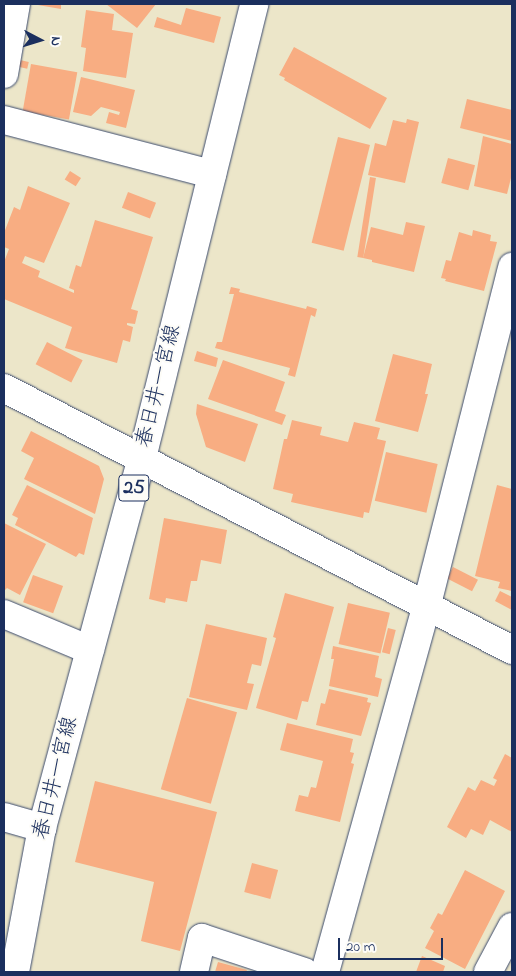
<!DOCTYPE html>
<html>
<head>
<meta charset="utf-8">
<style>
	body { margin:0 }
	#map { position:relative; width:516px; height:976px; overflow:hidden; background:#ece6c9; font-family:"Indie Flower","Klee One",sans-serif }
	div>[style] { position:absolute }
	.building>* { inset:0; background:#f8ad82; transform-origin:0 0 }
	.roads { filter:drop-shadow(0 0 1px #3a4a6e) drop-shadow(0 0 1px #3a4a6e) }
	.street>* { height:28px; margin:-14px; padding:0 14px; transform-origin:14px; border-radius:14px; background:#fff }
	.secondary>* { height:28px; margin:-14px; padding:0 14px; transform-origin:14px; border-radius:14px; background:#fff }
	.primary>* { height:28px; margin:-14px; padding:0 14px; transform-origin:14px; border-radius:14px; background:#fff }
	span { translate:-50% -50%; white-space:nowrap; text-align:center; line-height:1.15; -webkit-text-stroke:4px #fdfcf7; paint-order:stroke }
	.shield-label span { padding:1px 4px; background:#fdfcf7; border:1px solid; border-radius:4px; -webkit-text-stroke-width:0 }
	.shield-label { font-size:20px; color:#1b2f5e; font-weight:700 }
	.street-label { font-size:21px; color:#1b2f5e }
	.frame { position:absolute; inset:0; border:5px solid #1b2f5e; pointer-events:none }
	.north { position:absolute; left:15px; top:15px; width:50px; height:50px; -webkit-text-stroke:4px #fdfcf7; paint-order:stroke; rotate:95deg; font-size:14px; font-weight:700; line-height:20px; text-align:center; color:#1b2f5e }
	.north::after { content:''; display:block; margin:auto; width:18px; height:22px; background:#1b2f5e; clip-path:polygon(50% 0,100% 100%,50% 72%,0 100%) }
	.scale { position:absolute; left:338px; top:938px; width:105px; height:22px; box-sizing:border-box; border:2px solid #1b2f5e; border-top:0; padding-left:6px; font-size:15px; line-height:18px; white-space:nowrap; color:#1b2f5e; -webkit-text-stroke:4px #fdfcf7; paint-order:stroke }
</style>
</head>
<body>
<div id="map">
	<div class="building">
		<div style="clip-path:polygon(32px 4px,61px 4px,61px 9px)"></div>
		<div style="clip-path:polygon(106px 4px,156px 4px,137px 28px)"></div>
		<div style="clip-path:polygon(186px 8px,221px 17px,214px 43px,154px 27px,157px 17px,181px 25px)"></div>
		<div style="clip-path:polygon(86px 10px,114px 14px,112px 30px,133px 33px,126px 78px,83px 71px,86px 48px,81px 47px)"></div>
		<div style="clip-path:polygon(294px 47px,387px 98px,370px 129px,284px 80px,285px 78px,279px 75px)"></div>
		<div style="left:20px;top:60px;width:9px;height:7px;rotate:13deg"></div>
		<div style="left:31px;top:64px;width:47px;height:48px;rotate:10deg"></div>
		<div style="clip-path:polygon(81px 77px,135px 90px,126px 128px,106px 123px,109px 112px,119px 115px,120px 112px,101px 107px,91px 116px,73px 112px)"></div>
		<div style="clip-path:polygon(467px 99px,512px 110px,512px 141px,460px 128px)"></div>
		<div style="clip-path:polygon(407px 119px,419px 122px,405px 183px,368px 175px,375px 143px,386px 146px,393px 120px,406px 123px)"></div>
		<div style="clip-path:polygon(483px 136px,512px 144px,512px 174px,507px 194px,474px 186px)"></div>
		<div style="left:338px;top:137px;width:33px;height:109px;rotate:14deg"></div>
		<div style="left:448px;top:158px;width:28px;height:26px;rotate:15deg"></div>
		<div style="left:70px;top:171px;width:13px;height:10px;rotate:32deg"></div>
		<div style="left:370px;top:177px;width:6px;height:81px;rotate:9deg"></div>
		<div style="clip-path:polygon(28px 186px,70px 203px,44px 263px,25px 256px,22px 263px,40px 271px,38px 277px,74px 293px,74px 290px,69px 288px,76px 265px,81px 267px,95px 220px,153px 237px,131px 309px,138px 311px,135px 324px,127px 323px,127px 325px,133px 327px,130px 342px,123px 340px,117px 363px,65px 348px,72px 327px,4px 299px,4px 262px,9px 249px,4px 247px,4px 233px,14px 207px,20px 210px)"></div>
		<div style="left:128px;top:192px;width:30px;height:17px;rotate:21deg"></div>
		<div style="clip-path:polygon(406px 222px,425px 226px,414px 272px,372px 262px,372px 260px,363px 258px,371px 227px,403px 235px)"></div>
		<div style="clip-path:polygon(473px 230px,491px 235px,490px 241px,497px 242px,484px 291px,445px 281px,446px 279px,441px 278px,446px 260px,451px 261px,459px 232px,472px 236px)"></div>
		<div style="clip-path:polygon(231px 287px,240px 289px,239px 292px,306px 309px,307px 306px,317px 309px,315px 317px,311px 315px,295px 377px,288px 375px,290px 368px,215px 348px,217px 342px,222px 342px,234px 294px,229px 294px)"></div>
		<div style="left:47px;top:342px;width:40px;height:25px;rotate:27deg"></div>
		<div style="clip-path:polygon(197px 351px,218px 358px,216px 367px,194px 361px)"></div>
		<div style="clip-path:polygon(393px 354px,432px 364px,425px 394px,428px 394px,418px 432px,375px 421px)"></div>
		<div style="clip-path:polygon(223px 360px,285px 382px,275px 411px,286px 415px,282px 425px,208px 399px)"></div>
		<div style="clip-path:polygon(197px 404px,258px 424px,245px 462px,206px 447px,196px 414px)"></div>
		<div style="clip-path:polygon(292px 420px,322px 427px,320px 435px,348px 442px,354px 422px,380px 428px,377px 439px,386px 441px,369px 513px,364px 512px,363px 518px,291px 502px,293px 494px,273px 489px,284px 439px,287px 439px)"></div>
		<div style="clip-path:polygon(31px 431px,99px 466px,104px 479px,95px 514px,24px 479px,34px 458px,21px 451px)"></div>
		<div style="left:386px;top:452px;width:53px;height:50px;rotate:13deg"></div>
		<div style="clip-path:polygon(27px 485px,93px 518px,84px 555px,79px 553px,76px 557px,15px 525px,18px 518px,12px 515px)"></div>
		<div style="clip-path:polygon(497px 485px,512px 489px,512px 591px,498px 588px,500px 582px,475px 576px)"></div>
		<div style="clip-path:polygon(164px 518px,227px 530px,221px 564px,201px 560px,197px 581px,191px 581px,187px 602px,166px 598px,165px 603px,149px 599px)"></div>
		<div style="clip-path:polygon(4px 523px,46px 544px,20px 595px,7px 588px,4px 591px)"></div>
		<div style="left:453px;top:567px;width:28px;height:13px;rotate:27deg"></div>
		<div style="left:33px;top:575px;width:32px;height:29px;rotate:20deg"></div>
		<div style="clip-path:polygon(500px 591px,512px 597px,512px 610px,495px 601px)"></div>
		<div style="clip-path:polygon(285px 593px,334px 607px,308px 702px,302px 701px,297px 720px,256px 708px,276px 638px,273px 637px)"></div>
		<div style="left:348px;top:603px;width:43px;height:42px;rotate:13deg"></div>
		<div style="clip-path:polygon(206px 624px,267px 638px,261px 666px,252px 664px,247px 683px,254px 684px,247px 710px,189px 697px)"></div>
		<div style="left:388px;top:628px;width:8px;height:25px;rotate:14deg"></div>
		<div style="clip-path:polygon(333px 646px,379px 656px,375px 677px,382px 679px,378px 697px,329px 686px,334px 659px,331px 659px)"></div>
		<div style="clip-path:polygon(329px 689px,368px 698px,367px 702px,371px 703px,361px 736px,316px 725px,321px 703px,325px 704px)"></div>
		<div style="left:187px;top:698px;width:52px;height:95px;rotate:16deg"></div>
		<div style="clip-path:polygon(287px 723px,353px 739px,350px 752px,354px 753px,351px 763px,354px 764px,340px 822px,295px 811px,299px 795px,308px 797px,311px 787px,316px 788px,323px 761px,280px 750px)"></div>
		<div style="clip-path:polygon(505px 754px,512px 758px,512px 832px,490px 820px,483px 835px,471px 829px,466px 838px,447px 827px,468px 787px,475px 791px,481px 780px,494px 786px,497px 780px,493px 778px)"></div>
		<div style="clip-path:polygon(95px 781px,217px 812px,180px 951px,141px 941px,154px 882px,75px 862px)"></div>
		<div style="left:252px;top:863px;width:27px;height:30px;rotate:15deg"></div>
		<div style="clip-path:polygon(465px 870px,505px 891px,465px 969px,425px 948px,434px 931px,430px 928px,438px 913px,442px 915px)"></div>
		<div style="clip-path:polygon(422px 956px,445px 966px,443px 972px,416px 972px)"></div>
		<div style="clip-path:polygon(218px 962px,247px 970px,246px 972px,215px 972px)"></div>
	</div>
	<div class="roads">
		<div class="street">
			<div style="left:4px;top:74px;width:71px;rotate:-80.3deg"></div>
			<div style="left:4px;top:120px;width:215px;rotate:14.6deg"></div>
			<div style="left:4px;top:614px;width:93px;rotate:22.7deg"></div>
			<div style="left:4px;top:817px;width:40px;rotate:16deg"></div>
			<div style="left:194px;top:972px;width:35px;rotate:-77deg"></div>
			<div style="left:202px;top:938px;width:108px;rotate:18.4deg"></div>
			<div style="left:325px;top:972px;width:378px;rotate:-74.5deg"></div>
			<div style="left:426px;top:608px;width:352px;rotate:-75.8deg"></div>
			<div style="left:488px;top:972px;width:51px;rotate:-61.9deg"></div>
		</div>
		<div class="secondary">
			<div style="left:4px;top:388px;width:572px;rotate:27.28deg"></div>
		</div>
		<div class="primary">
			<div style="left:15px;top:972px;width:147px;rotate:-79.4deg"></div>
			<div style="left:42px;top:828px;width:383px;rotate:-74.9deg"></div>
			<div style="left:142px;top:458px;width:468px;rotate:-76.1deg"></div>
		</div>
	</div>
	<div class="shield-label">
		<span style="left:134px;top:488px">25</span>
	</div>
	<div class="street-label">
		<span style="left:159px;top:386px;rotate:-76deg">春日井一宮線</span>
		<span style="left:56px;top:778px;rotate:-76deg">春日井一宮線</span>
	</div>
	<div class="frame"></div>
	<div class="north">N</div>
	<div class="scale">20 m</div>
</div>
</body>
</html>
